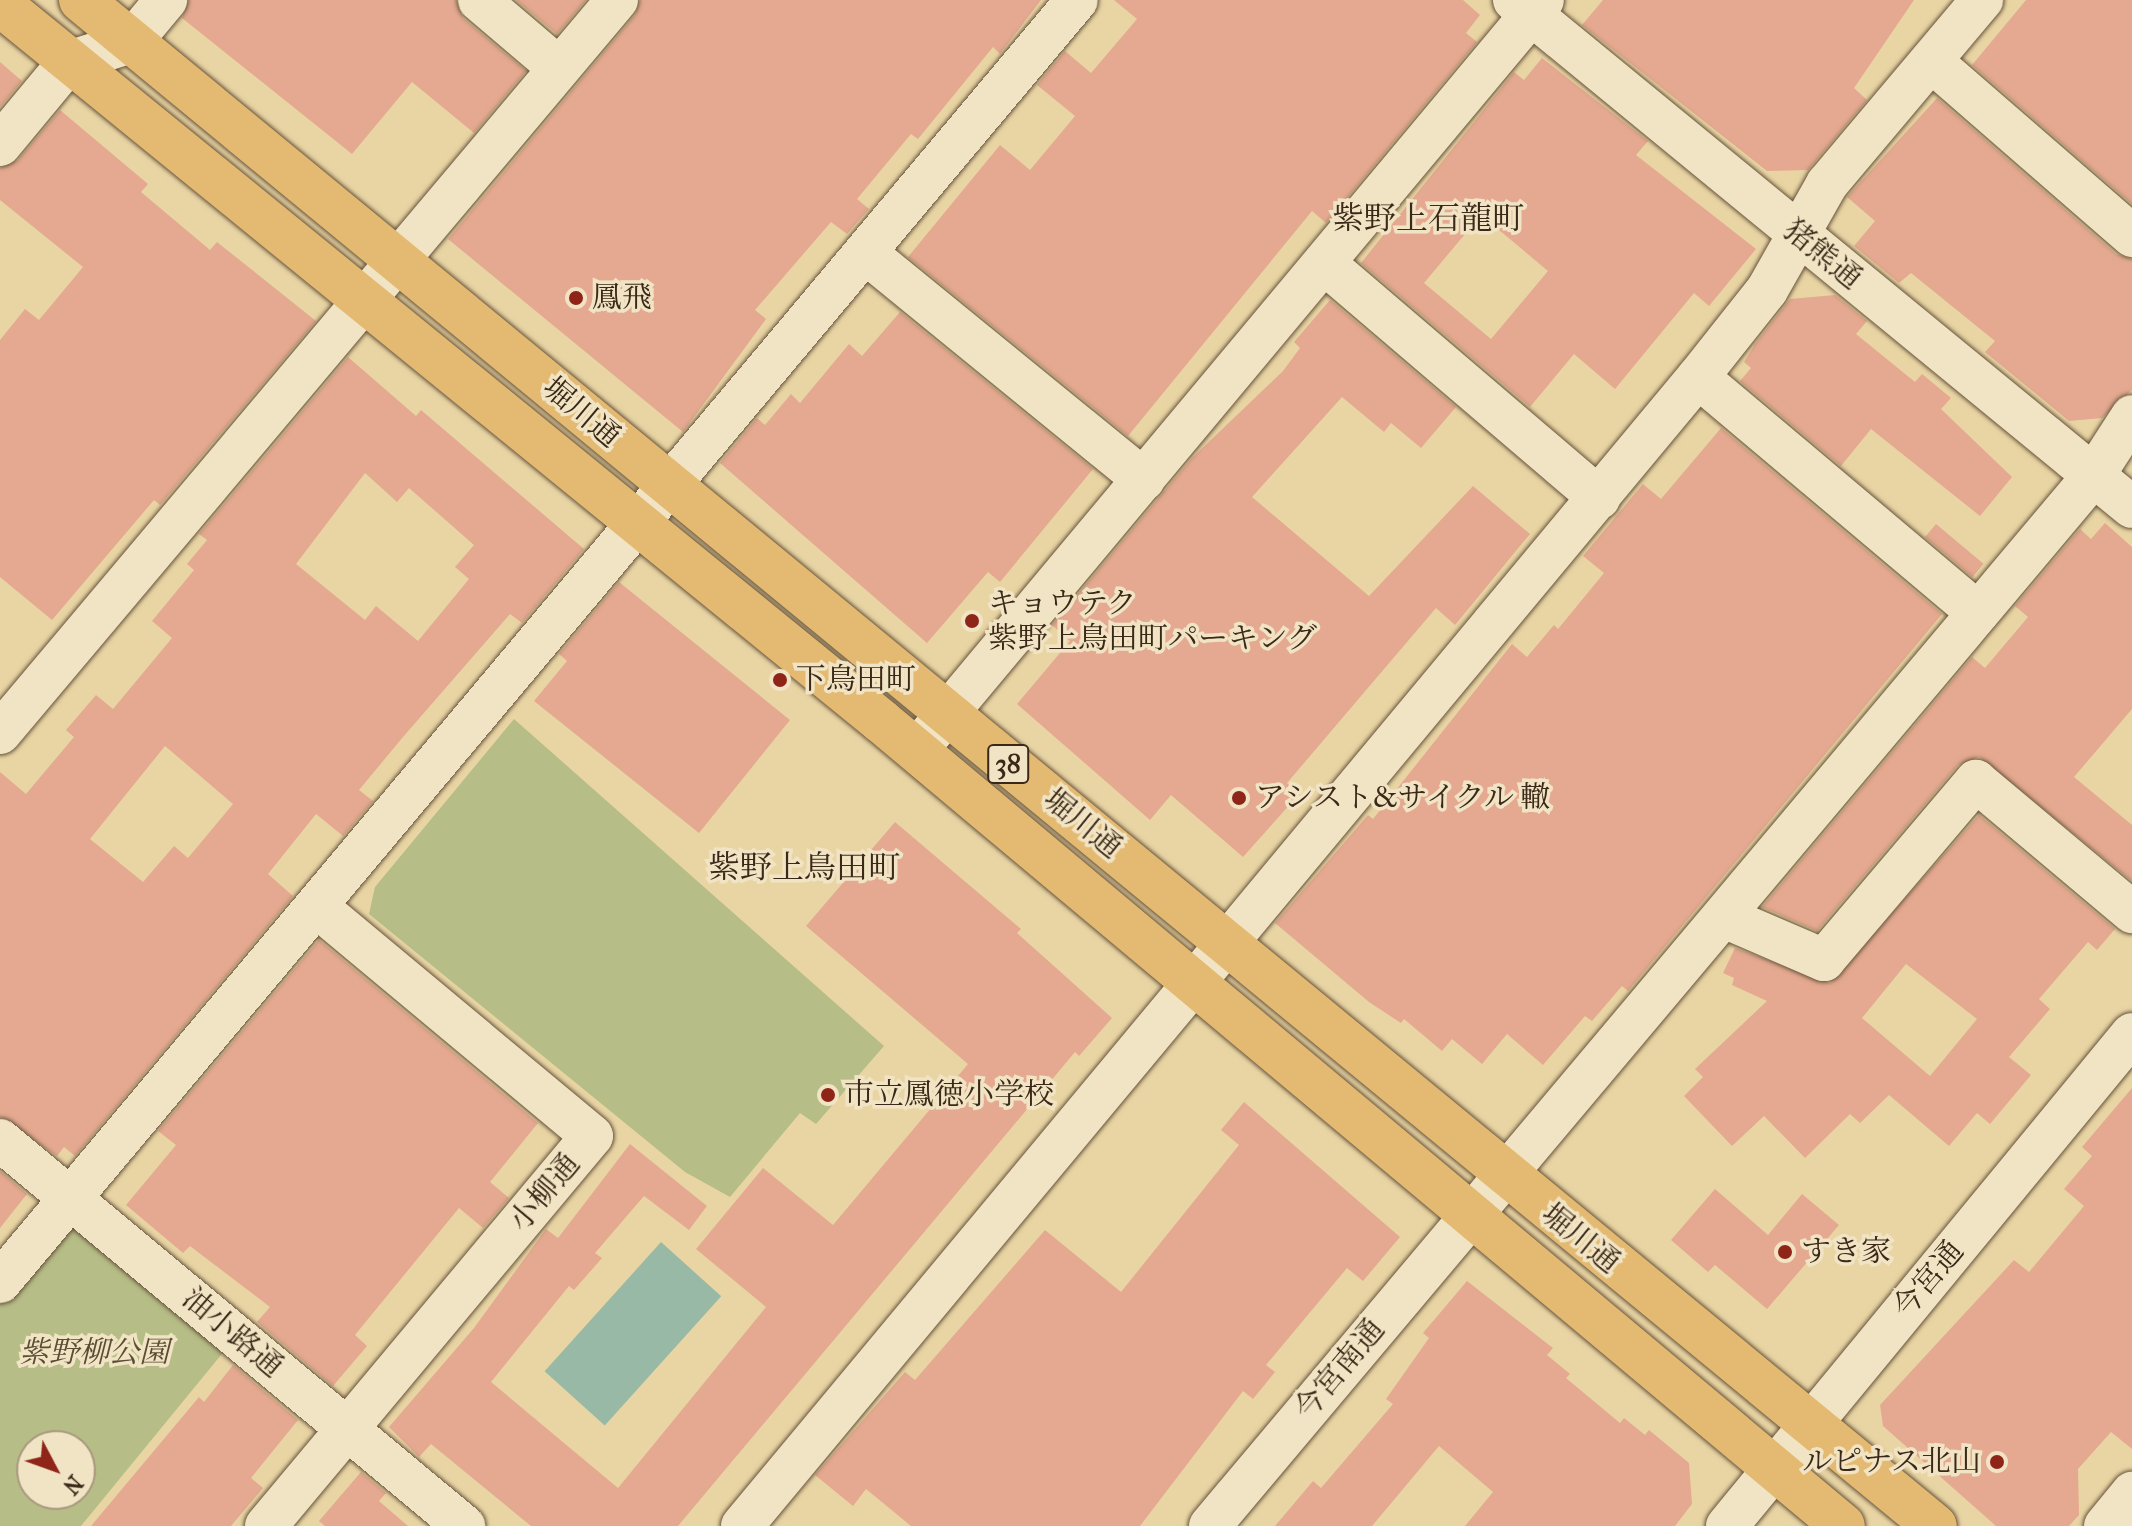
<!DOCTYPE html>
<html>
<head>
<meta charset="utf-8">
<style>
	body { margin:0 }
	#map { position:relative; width:2132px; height:1526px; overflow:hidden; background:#e9d5a4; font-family:"IM FELL French Canon","Noto Serif JP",serif }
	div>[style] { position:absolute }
	.green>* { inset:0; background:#b6bd86 }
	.water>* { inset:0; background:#97b9a6; transform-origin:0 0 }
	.building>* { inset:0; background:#e4a990; transform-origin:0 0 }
	.roads { filter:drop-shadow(0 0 2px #66533b) drop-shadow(0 0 2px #66533b) }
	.minor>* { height:42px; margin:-21px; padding:0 21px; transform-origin:21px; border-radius:21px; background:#f1e4c4 }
	.major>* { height:44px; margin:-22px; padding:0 22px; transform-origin:22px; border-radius:22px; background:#e4ba72 }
	.dots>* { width:22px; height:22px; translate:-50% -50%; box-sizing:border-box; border:4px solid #f1e4c4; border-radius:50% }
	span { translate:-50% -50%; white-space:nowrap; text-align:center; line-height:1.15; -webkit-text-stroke:7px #f1e4c4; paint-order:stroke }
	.shield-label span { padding:2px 6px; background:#f1e4c4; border:2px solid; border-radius:6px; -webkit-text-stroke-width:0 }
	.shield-label { font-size:28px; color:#3b2818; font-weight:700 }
	.street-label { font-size:30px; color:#3b2818 }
	.poi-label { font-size:30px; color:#3b2818 }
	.left { translate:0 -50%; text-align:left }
	.right { translate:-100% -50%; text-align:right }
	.park-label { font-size:30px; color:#5a4d34; font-style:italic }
	.neighbourhood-label { font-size:32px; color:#3b2818 }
	.north { position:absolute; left:16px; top:1430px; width:80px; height:80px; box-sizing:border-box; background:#f1e4c4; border:2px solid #a8997f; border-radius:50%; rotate:131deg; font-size:22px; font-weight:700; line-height:32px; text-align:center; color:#3b2818 }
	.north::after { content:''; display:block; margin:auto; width:28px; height:36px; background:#8f2418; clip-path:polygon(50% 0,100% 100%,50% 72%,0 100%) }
</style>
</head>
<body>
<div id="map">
	<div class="green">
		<div style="clip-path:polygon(514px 719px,884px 1046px,816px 1124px,800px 1113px,730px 1197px,685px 1172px,369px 914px,375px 887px)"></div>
		<div style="clip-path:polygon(evenodd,73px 1212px,230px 1344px,81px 1526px,0 1526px,0 1300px,73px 1212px,32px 1446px,80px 1446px,80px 1494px,32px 1494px,32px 1446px)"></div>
	</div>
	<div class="water">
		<div style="left:661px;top:1242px;width:81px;height:174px;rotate:42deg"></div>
	</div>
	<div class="building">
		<div style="clip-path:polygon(189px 0,456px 0,463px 18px,526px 71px,474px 133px,412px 82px,352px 154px,182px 18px)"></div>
		<div style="clip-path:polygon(516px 0,586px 0,557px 34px)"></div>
		<div style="clip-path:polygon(640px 0,1041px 0,1000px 54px,993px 47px,918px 139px,911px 134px,857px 199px,869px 209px,847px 234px,831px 222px,755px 310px,766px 319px,683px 432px,448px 239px,635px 15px)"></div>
		<div style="clip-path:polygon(1114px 0,1463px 0,1480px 15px,1466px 33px,1477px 42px,1326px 223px,1312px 211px,1128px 436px,908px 257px,1000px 145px,1030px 170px,1075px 116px,1037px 85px,1065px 51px,1091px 73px,1137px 19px)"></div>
		<div style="clip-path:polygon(1603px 0,1914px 0,1854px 88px,1867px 100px,1808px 170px,1767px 171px,1582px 25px)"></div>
		<div style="clip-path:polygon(2026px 0,2132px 0,2132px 204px,1972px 65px)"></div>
		<div style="clip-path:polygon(evenodd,1542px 58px,1648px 141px,1636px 155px,1756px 249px,1709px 306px,1694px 293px,1615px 389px,1574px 354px,1530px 407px,1361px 263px,1514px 72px,1524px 80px,1542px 58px,1481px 215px,1548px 271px,1491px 339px,1424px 283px,1481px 215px)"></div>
		<div style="clip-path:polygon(0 62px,22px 81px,0 107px)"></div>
		<div style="clip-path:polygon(1937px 98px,2116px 254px,2132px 259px,2132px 390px,2102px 418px,2069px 421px,1985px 352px,1995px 341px,1911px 273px,1899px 283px,1854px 246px,1875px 221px,1847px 197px)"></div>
		<div style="clip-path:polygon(60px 110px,148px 184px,141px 192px,210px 250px,217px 242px,316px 321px,160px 505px,154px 500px,52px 620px,0 577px,0 340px,25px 309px,39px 320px,83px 267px,0 200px,0 168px,18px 160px)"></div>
		<div style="clip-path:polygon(1835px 295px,1867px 321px,1856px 334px,1915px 382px,1922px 374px,1951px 398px,1941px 409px,2012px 477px,1980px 516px,1871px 429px,1841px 466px,1740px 381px,1751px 368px,1744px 362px,1755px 344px,1790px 299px)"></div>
		<div style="clip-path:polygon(1330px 300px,1456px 407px,1421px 448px,1391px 423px,1384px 432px,1342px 397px,1252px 497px,1369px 596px,1473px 486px,1530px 534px,1455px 625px,1436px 608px,1287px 783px,1299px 794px,1243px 857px,1171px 795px,1150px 820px,1017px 704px,1070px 641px,1052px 625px,1193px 457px,1283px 371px,1300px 348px,1294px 342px)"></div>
		<div style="clip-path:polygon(900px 312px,1093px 469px,1000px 582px,988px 572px,927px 643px,720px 463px,757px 418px,765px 425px,791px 394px,800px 403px,849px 344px,862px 356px)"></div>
		<div style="clip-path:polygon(evenodd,348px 357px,416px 416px,421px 410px,584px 549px,522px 623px,510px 614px,403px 737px,359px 790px,373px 801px,343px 836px,316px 814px,268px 874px,293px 896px,75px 1156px,64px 1147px,57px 1156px,0 1117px,0 772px,26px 794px,74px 737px,66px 730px,96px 695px,113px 709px,172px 638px,152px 621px,194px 570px,187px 564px,207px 540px,199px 534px,348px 357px,365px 473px,397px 502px,409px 488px,474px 545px,455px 567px,469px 579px,418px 641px,376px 606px,365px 620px,296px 564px,365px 473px,348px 357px,165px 746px,233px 804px,188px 858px,174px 846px,143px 882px,90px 839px,165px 746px)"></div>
		<div style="clip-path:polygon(1721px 428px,1942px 614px,1628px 991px,1622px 986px,1592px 1021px,1585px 1016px,1543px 1065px,1507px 1034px,1482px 1064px,1452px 1039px,1442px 1051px,1404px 1019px,1401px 1023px,1369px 1002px,1275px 923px,1368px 815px,1373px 819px,1512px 644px,1527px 657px,1554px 625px,1558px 629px,1604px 573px,1583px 556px,1643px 484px,1661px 499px)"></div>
		<div style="clip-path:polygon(2105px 523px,2132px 547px,2132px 709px,2074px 777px,2132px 825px,2132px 881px,1979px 757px,1958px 765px,1817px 931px,1762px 907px,1972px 657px,1985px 668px,2028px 617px,2015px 606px,2080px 529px,2091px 539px)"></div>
		<div style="left:1936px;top:524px;width:62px;height:17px;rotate:40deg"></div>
		<div style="clip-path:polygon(619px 582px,790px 720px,699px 833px,534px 701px,567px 661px,559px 654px)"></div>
		<div style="clip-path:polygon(evenodd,1979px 815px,2115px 929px,2097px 950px,2088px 942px,2039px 999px,2050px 1009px,2009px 1057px,2031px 1075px,1990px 1124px,1977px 1113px,1949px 1146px,1889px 1095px,1860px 1123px,1850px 1114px,1805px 1158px,1764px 1116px,1732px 1146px,1684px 1096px,1703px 1077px,1695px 1069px,1767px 1001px,1732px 985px,1734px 978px,1723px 973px,1735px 948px,1830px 983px,1979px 815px,1906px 964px,1977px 1019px,1930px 1076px,1862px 1018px,1906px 964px)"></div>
		<div style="clip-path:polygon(895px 822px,1021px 929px,1017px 933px,1112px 1018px,1079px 1056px,1075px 1052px,678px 1526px,531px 1526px,431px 1444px,419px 1457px,389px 1427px,474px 1328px,546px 1229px,558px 1238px,630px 1144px,707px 1206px,689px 1230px,644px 1196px,595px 1253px,602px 1258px,574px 1290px,569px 1286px,491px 1382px,618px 1488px,766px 1307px,696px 1249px,763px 1168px,833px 1225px,968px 1064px,806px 926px)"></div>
		<div style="clip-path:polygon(319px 940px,538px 1123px,490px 1182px,509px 1198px,483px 1228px,459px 1208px,355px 1335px,367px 1346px,333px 1386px,257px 1322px,270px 1307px,190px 1246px,183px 1253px,126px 1205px,176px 1145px,158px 1131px)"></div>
		<div style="clip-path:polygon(2132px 1088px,2132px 1449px,2111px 1432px,2078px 1469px,2079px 1515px,2069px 1526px,1996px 1526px,1883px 1426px,1880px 1405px,2014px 1260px,2029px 1272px,2084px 1206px,2064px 1189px,2092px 1156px,2082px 1147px)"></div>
		<div style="clip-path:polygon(1244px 1102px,1400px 1237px,1363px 1281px,1347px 1268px,1266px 1365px,1275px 1372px,1253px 1399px,1243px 1391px,1140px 1526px,911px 1526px,866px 1489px,853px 1506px,815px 1475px,905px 1372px,915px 1380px,1045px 1230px,1121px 1292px,1239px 1145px,1221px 1130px)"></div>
		<div style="clip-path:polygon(0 1171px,27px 1194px,0 1228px)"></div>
		<div style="clip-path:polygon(1715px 1189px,1768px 1235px,1802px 1194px,1839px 1225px,1767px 1309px,1715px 1265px,1708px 1272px,1671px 1240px)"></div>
		<div style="clip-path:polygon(1467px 1281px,1553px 1348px,1547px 1355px,1570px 1374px,1566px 1378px,1620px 1423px,1624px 1418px,1645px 1435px,1649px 1430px,1689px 1463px,1692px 1504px,1675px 1526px,1465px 1526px,1493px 1492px,1439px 1446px,1372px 1526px,1275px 1526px,1313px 1481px,1321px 1488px,1393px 1404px,1386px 1399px,1429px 1338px,1423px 1333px)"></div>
		<div style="clip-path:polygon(233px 1365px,298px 1420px,251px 1478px,263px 1488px,231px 1526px,91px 1526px,199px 1397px,204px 1402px)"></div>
		<div style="clip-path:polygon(361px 1472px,386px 1493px,379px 1501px,408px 1526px,325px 1526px,319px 1521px)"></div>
	</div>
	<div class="roads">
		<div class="minor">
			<div style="left:479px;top:0;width:105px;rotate:40.4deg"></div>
			<div style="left:1514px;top:0;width:799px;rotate:39.37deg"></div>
			<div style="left:1931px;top:61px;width:267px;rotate:41deg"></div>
			<div style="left:0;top:145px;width:108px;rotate:-50.3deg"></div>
			<div style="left:69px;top:62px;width:65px;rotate:-17.9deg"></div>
			<div style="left:131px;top:42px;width:55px;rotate:-50.2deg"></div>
			<div style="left:867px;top:254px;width:357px;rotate:39.2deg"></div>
			<div style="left:1324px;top:263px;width:362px;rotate:40.5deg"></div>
			<div style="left:1698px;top:377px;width:366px;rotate:40.1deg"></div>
			<div style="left:0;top:733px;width:958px;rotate:-49.91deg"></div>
			<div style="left:916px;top:751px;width:978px;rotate:-50.14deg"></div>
			<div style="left:1724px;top:917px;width:109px;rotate:23.3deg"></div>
			<div style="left:1824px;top:960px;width:235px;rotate:-49.7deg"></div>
			<div style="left:1976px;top:781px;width:204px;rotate:40deg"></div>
			<div style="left:0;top:1140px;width:604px;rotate:39.76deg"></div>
			<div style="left:0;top:1282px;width:1674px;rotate:-49.97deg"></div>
			<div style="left:266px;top:1526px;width:508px;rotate:-50.11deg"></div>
			<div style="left:592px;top:1136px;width:359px;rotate:-140.2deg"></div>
			<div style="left:742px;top:1526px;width:1495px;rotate:-50.24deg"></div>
			<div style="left:1698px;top:377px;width:111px;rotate:-51.6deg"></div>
			<div style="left:1767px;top:290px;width:122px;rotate:-60.5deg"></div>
			<div style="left:1827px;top:184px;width:241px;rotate:-49.9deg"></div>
			<div style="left:1210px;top:1526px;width:1373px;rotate:-49.93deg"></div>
			<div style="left:2094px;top:475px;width:70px;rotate:-57.2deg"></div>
			<div style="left:1727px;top:1526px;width:637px;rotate:-50.54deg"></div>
			<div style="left:2105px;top:1526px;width:43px;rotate:-50.7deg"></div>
		</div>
		<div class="major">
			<div style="left:81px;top:0;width:2401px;rotate:39.46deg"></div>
			<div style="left:0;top:4px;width:1136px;rotate:39.14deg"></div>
			<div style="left:881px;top:721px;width:1254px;rotate:39.92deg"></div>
		</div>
	</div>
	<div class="dots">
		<div style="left:576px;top:298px;background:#8f2418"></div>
		<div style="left:972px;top:621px;background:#8f2418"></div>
		<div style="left:780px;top:680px;background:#8f2418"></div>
		<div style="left:1239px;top:798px;background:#8f2418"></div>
		<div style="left:828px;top:1095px;background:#8f2418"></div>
		<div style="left:1785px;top:1252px;background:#8f2418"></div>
		<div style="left:1997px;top:1462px;background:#8f2418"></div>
	</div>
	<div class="shield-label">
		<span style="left:1008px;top:764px">38</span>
	</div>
	<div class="street-label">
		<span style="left:1822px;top:255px;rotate:39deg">猪熊通</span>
		<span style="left:581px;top:413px;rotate:40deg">堀川通</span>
		<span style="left:1082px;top:824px;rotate:39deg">堀川通</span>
		<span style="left:545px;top:1193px;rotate:-50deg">小柳通</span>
		<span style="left:1580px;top:1239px;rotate:39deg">堀川通</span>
		<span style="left:1929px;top:1280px;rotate:-50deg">今宮通</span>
		<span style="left:232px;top:1333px;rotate:40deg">油小路通</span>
		<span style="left:1340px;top:1370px;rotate:-50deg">今宮南通</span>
	</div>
	<div class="poi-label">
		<span class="left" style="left:592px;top:298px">鳳飛</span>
		<span class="left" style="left:988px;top:621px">キョウテク<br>紫野上鳥田町パーキング</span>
		<span class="left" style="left:796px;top:680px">下鳥田町</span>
		<span class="left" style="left:1255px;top:798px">アシスト&amp;サイクル 轍</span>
		<span class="left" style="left:844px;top:1095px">市立鳳徳小学校</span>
		<span class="left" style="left:1801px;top:1252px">すき家</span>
		<span class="right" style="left:1981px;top:1462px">ルピナス北山</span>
	</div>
	<div class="park-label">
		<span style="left:94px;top:1353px">紫野柳公園</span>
	</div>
	<div class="neighbourhood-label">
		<span style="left:1428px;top:219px">紫野上石龍町</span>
		<span style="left:804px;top:868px">紫野上鳥田町</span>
	</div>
	<div class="north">N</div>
</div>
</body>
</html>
